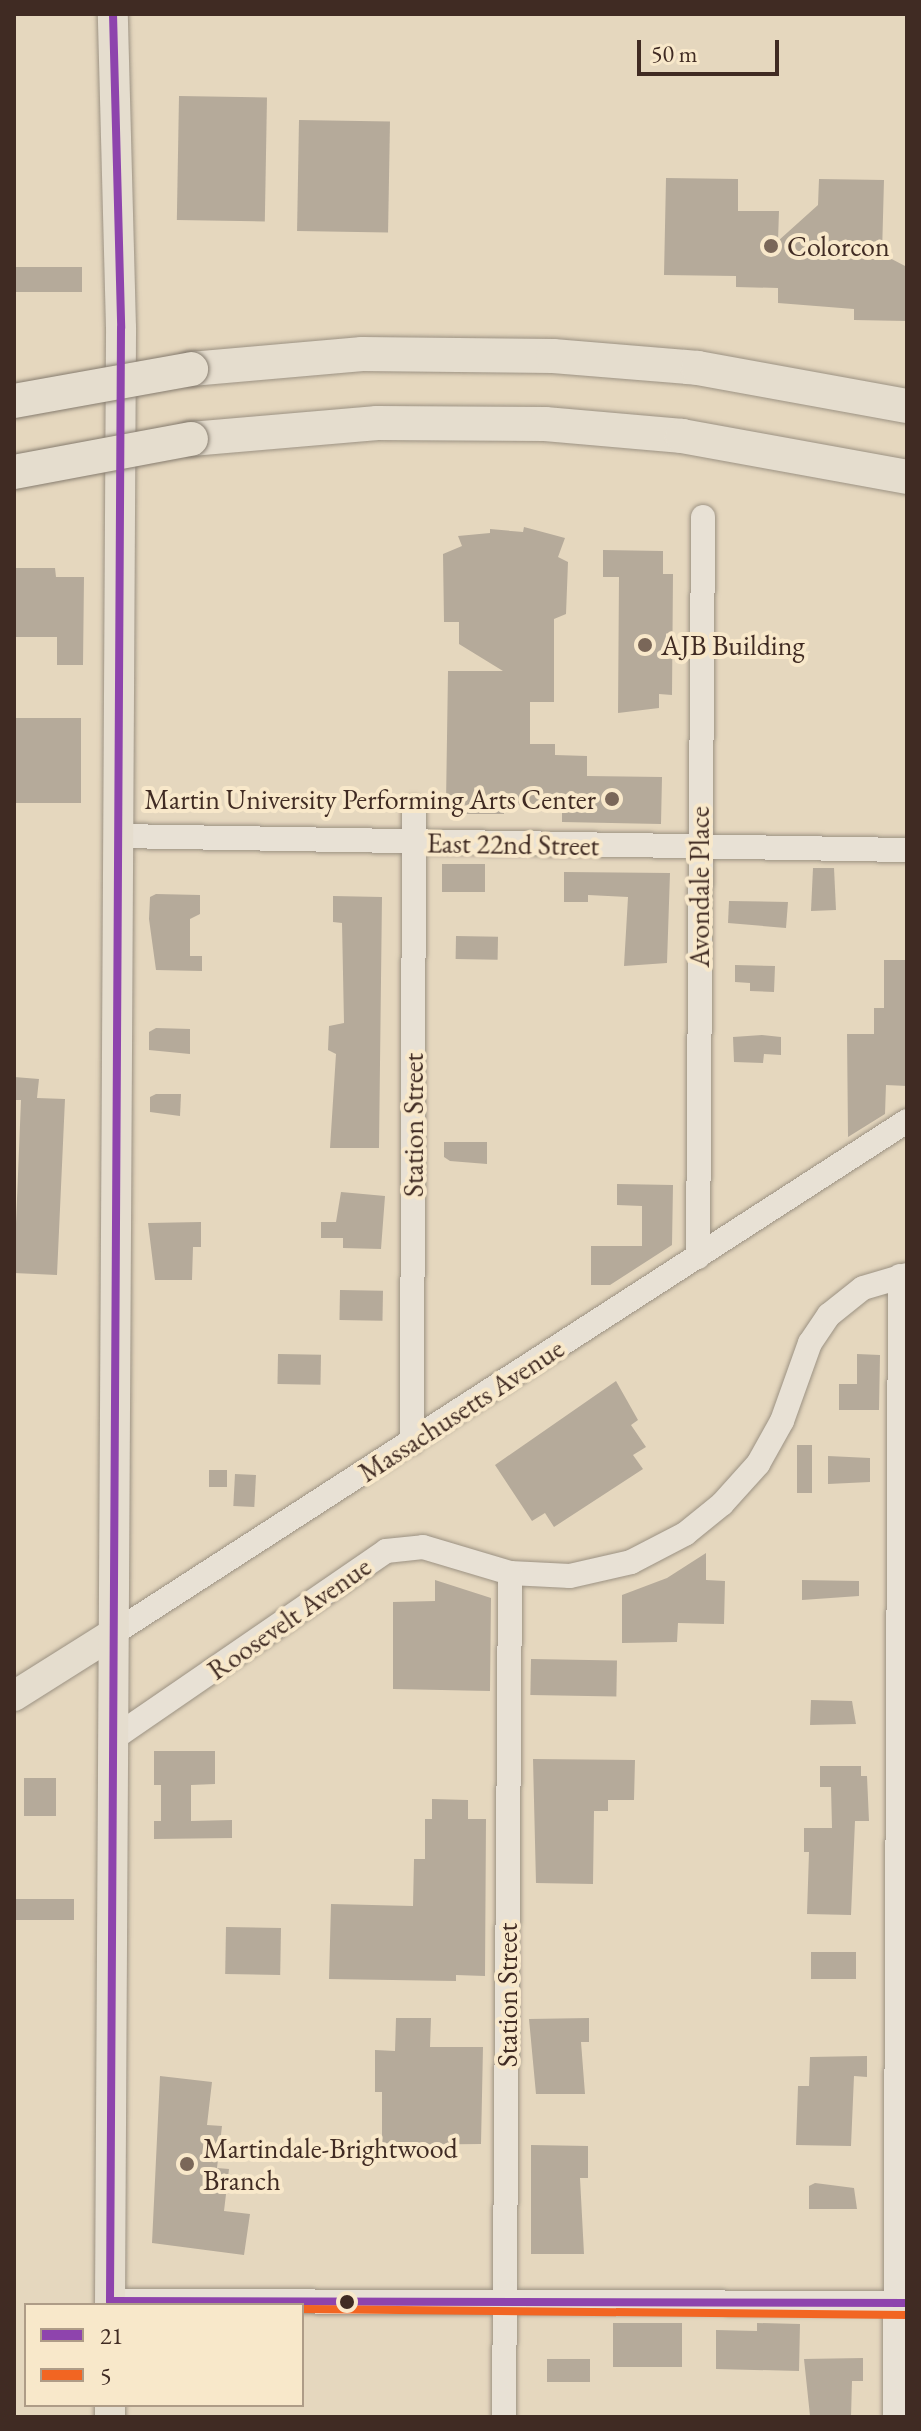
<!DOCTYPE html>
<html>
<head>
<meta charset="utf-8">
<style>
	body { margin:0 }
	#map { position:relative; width:921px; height:2431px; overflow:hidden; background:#e5d7be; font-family:"EB Garamond",serif }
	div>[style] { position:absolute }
	.building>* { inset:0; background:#b5aa9a; transform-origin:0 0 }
	.roads { filter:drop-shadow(0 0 2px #9c9283) drop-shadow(0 0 2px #9c9283) }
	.minor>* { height:24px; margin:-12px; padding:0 12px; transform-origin:12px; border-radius:12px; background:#e8e1d5 }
	.major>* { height:30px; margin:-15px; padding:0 15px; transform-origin:15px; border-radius:15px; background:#e5ddce }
	.highway>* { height:34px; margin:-17px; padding:0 17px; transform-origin:17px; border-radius:17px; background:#e5ddce }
	.bridges { filter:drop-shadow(0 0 2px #857b6e) drop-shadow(0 0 2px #857b6e) }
	.highway-bridge>* { height:34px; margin:-17px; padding:0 17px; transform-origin:17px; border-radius:17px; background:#e5ddce }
	.bus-1>* { height:8px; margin:-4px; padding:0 4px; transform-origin:4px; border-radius:4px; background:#8e44ad }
	.bus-2>* { height:8px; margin:-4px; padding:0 4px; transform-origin:4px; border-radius:4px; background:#f26522 }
	.dots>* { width:22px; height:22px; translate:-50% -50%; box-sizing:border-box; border:4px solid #f8e8ca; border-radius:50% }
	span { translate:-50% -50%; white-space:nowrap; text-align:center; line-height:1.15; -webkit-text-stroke:8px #f8e8ca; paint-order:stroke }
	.poi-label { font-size:28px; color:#402b23 }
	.left { translate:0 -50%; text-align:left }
	.right { translate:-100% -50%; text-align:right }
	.street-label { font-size:28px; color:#402b23 }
	.frame { position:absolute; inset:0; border:16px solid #402b23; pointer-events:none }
	.legend { position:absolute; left:24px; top:2303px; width:280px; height:104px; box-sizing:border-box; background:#f8e8ca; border:2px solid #ae9c87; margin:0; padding:10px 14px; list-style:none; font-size:24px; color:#402b23 }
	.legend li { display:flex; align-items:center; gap:16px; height:40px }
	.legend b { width:40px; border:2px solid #ae9c87 }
	.scale { position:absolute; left:637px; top:40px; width:142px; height:36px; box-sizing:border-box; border:4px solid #402b23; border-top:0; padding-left:10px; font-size:24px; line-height:28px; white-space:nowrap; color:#402b23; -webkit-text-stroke:6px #f8e8ca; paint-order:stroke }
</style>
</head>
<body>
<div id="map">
	<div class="building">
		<div style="left:179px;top:96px;width:88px;height:124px;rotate:1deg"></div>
		<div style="left:299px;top:120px;width:91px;height:111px;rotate:1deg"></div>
		<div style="clip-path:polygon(666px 178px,738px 179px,738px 211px,779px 211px,778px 241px,818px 205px,819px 179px,884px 180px,882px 254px,907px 267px,907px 321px,854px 320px,854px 309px,778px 303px,778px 288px,736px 287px,736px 276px,664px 275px)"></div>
		<div style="left:14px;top:267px;width:68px;height:25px"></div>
		<div style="clip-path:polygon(524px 527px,565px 538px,558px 557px,568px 562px,566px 614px,554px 619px,554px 702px,530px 702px,530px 744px,555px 744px,555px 755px,587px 756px,587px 776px,662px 777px,661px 824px,562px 822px,562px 806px,504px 805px,504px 814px,458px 814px,458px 804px,446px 804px,448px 671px,503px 671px,459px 644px,459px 622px,444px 622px,443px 554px,462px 546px,458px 536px,490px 533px,490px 529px,523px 532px)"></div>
		<div style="clip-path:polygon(603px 550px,663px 551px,663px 574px,673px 574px,672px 695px,659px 694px,659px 708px,618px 713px,619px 577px,603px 577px)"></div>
		<div style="clip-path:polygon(14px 568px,55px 568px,56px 577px,84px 577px,83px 665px,57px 665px,57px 637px,14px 637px)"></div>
		<div style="left:14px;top:718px;width:67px;height:85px"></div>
		<div style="left:442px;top:864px;width:43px;height:28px"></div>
		<div style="clip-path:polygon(813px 868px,834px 868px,836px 910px,811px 911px)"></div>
		<div style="clip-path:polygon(564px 872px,670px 873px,667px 963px,624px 966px,628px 897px,588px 895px,588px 902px,564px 902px)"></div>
		<div style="clip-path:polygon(156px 894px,200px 895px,200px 914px,190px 919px,190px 956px,202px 956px,202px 971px,156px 970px,149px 919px,150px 897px)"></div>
		<div style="clip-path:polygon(333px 896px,382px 897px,379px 1148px,330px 1148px,336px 1054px,328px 1050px,329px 1026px,344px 1023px,342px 923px,333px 922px)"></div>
		<div style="clip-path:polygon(729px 901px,788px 902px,786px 928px,728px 923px)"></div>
		<div style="left:456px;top:936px;width:42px;height:23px;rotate:1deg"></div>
		<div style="clip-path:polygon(884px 960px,907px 960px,907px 1086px,886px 1085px,885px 1114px,848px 1137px,847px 1034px,874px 1034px,874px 1008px,884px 1008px)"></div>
		<div style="clip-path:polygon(735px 965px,775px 966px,774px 992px,750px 991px,750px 983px,735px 982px)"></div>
		<div style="clip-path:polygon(156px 1028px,190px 1029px,190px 1054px,149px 1050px,149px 1032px)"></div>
		<div style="clip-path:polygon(762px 1035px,781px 1037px,781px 1055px,764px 1054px,763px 1063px,734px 1062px,733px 1037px)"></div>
		<div style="clip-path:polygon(14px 1077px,39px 1079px,37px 1098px,65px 1099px,57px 1275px,14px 1273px,21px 1100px,14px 1100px)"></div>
		<div style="clip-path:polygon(156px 1094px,181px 1094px,180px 1116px,150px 1112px,150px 1097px)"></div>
		<div style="clip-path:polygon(444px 1142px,487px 1142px,487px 1164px,450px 1161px,444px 1157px)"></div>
		<div style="clip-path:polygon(617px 1184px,673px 1185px,672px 1245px,610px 1285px,591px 1285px,591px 1246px,642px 1246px,642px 1206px,617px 1205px)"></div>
		<div style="clip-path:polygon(341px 1192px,385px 1196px,381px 1249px,343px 1248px,343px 1238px,321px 1238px,321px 1222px,336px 1222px)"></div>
		<div style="clip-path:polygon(201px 1222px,201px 1247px,193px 1247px,192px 1280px,155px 1280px,148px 1223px)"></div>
		<div style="left:340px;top:1290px;width:43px;height:30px;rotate:1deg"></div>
		<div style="left:278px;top:1354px;width:43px;height:30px;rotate:1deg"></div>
		<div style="clip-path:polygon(857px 1354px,880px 1355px,879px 1410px,839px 1410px,839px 1384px,857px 1384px)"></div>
		<div style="clip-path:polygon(616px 1381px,638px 1420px,631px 1425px,646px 1447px,633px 1455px,643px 1469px,554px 1527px,545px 1513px,532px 1521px,495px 1465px)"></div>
		<div style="left:797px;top:1445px;width:15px;height:48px"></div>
		<div style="clip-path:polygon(828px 1456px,870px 1458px,870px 1482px,828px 1484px)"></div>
		<div style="left:209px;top:1470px;width:18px;height:17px"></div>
		<div style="left:235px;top:1474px;width:21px;height:32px;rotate:3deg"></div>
		<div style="clip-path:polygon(706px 1553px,706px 1580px,725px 1581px,724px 1624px,678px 1623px,677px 1642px,622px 1643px,622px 1595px,667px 1578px)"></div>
		<div style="clip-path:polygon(435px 1580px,491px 1598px,490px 1691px,393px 1689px,393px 1602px,435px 1601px)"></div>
		<div style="clip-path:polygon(802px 1580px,859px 1581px,859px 1596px,802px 1600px)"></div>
		<div style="left:531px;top:1659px;width:86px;height:36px;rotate:1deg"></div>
		<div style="clip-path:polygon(811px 1700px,852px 1701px,856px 1724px,810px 1725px)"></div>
		<div style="clip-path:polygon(154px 1751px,215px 1751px,215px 1784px,191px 1785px,191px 1821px,232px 1820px,232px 1838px,154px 1839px,154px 1821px,161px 1821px,161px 1785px,154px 1785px)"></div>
		<div style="clip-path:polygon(533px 1759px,635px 1760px,634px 1800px,608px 1800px,608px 1811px,594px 1811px,593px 1884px,536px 1883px)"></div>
		<div style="clip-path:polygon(820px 1766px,861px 1766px,861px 1776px,867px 1776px,869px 1821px,855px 1821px,851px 1915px,807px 1914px,809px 1852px,804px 1852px,804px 1828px,832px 1828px,831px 1787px,820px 1787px)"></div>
		<div style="left:24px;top:1778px;width:32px;height:38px"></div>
		<div style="clip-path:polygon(432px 1799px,468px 1800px,468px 1819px,486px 1819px,485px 1976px,456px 1975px,456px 1981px,329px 1979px,331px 1904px,413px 1906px,414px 1859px,425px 1859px,425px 1819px,432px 1819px)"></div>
		<div style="left:14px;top:1899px;width:60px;height:21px"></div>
		<div style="left:226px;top:1927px;width:55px;height:47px;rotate:1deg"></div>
		<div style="left:811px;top:1952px;width:45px;height:27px"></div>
		<div style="clip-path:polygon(396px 2018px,431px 2018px,430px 2047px,483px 2047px,481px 2144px,382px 2145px,382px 2092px,375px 2092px,375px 2050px,395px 2051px)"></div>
		<div style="clip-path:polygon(589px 2018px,589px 2042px,581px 2042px,585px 2094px,536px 2094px,529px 2019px)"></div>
		<div style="clip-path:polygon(867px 2056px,867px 2077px,854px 2076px,851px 2146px,796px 2145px,798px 2086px,809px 2086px,810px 2057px)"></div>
		<div style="clip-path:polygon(160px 2076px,212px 2082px,207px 2125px,222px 2126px,217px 2168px,229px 2169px,224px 2211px,250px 2214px,244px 2255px,152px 2243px)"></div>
		<div style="clip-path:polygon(531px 2145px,588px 2146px,588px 2178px,580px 2178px,584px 2254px,531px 2254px)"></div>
		<div style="clip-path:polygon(815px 2183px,854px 2188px,857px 2209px,809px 2209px,809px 2186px)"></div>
		<div style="left:613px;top:2323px;width:69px;height:44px"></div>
		<div style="clip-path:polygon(757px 2323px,800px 2324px,799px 2371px,716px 2369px,716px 2330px,757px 2331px)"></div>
		<div style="clip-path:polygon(863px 2358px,863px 2381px,852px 2381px,851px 2417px,810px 2416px,804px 2359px)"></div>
		<div style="left:547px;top:2359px;width:43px;height:23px"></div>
	</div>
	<div class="roads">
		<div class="minor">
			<div style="left:119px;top:836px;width:788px;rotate:1.02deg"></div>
			<div style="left:698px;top:1257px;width:740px;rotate:-89.61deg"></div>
			<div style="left:412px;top:1442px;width:634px;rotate:-89.82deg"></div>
			<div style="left:114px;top:1633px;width:944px;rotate:-32.85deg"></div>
			<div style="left:114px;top:1738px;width:330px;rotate:-34.5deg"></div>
			<div style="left:386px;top:1551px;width:37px;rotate:-6deg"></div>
			<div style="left:423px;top:1547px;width:91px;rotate:16.6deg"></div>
			<div style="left:510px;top:1573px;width:60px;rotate:2.9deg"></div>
			<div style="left:570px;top:1576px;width:63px;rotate:-12.9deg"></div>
			<div style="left:631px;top:1562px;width:61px;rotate:-27.4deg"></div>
			<div style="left:685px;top:1534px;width:48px;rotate:-39deg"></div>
			<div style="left:722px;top:1504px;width:54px;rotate:-48deg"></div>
			<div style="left:758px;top:1464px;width:49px;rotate:-60.8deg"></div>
			<div style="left:782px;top:1421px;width:83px;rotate:-70.3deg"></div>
			<div style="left:810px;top:1343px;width:34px;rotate:-56deg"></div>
			<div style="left:829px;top:1315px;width:43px;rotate:-38.5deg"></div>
			<div style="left:863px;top:1288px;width:46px;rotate:-16.5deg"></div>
			<div style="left:110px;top:2301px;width:797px;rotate:0.14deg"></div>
			<div style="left:504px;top:2417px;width:844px;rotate:-89.59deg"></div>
			<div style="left:895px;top:2417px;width:1141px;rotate:-89.75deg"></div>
		</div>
		<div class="major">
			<div style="left:14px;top:1696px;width:118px;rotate:-32.2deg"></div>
			<div style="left:110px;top:2305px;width:1977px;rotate:-89.68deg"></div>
			<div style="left:121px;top:328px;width:314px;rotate:-91.5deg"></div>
			<div style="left:110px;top:2405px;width:12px;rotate:90deg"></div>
		</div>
		<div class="highway">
			<div style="left:191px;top:369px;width:172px;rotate:-5deg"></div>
			<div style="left:362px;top:354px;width:191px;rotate:0.6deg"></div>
			<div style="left:553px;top:356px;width:145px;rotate:4.7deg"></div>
			<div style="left:698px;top:368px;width:212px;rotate:10.3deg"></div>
			<div style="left:191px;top:439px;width:187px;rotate:-4.9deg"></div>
			<div style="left:377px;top:423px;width:168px;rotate:0.3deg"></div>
			<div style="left:545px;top:424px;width:138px;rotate:5deg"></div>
			<div style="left:682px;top:436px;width:229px;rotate:10.3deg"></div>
		</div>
	</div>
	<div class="bridges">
		<div class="highway-bridge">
			<div style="left:14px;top:401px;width:180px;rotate:-10.2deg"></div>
			<div style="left:14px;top:472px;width:180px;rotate:-10.6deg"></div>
		</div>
	</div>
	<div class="bus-1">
		<div style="left:113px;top:14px;width:314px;rotate:88.5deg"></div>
		<div style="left:121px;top:328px;width:1973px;rotate:90.32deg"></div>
		<div style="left:110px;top:2301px;width:797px;rotate:0.14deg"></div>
	</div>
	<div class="bus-2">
		<div style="left:302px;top:2309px;width:605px;rotate:0.57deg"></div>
	</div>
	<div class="dots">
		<div style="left:771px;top:246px;background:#7a6759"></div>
		<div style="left:645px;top:645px;background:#7a6759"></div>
		<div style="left:612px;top:799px;background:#7a6759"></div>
		<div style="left:187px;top:2164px;background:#7a6759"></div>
		<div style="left:347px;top:2302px;background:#402b23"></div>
	</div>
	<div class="poi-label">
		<span class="left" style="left:787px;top:246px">Colorcon</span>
		<span class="left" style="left:661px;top:645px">AJB Building</span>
		<span class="right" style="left:596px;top:799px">Martin University Performing Arts Center</span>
		<span class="left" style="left:203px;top:2164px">Martindale-Brightwood<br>Branch</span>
	</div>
	<div class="street-label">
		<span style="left:513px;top:844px;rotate:1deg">East 22nd Street</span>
		<span style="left:699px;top:887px;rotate:-90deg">Avondale Place</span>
		<span style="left:413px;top:1125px;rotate:-90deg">Station Street</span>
		<span style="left:461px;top:1410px;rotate:-33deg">Massachusetts Avenue</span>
		<span style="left:289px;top:1618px;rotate:-35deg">Roosevelt Avenue</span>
		<span style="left:507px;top:1995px;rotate:-90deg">Station Street</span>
	</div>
	<div class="frame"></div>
	<ul class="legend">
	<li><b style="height:10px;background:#8e44ad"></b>21</li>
	<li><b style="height:10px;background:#f26522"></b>5</li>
	</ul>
	<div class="scale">50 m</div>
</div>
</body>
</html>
